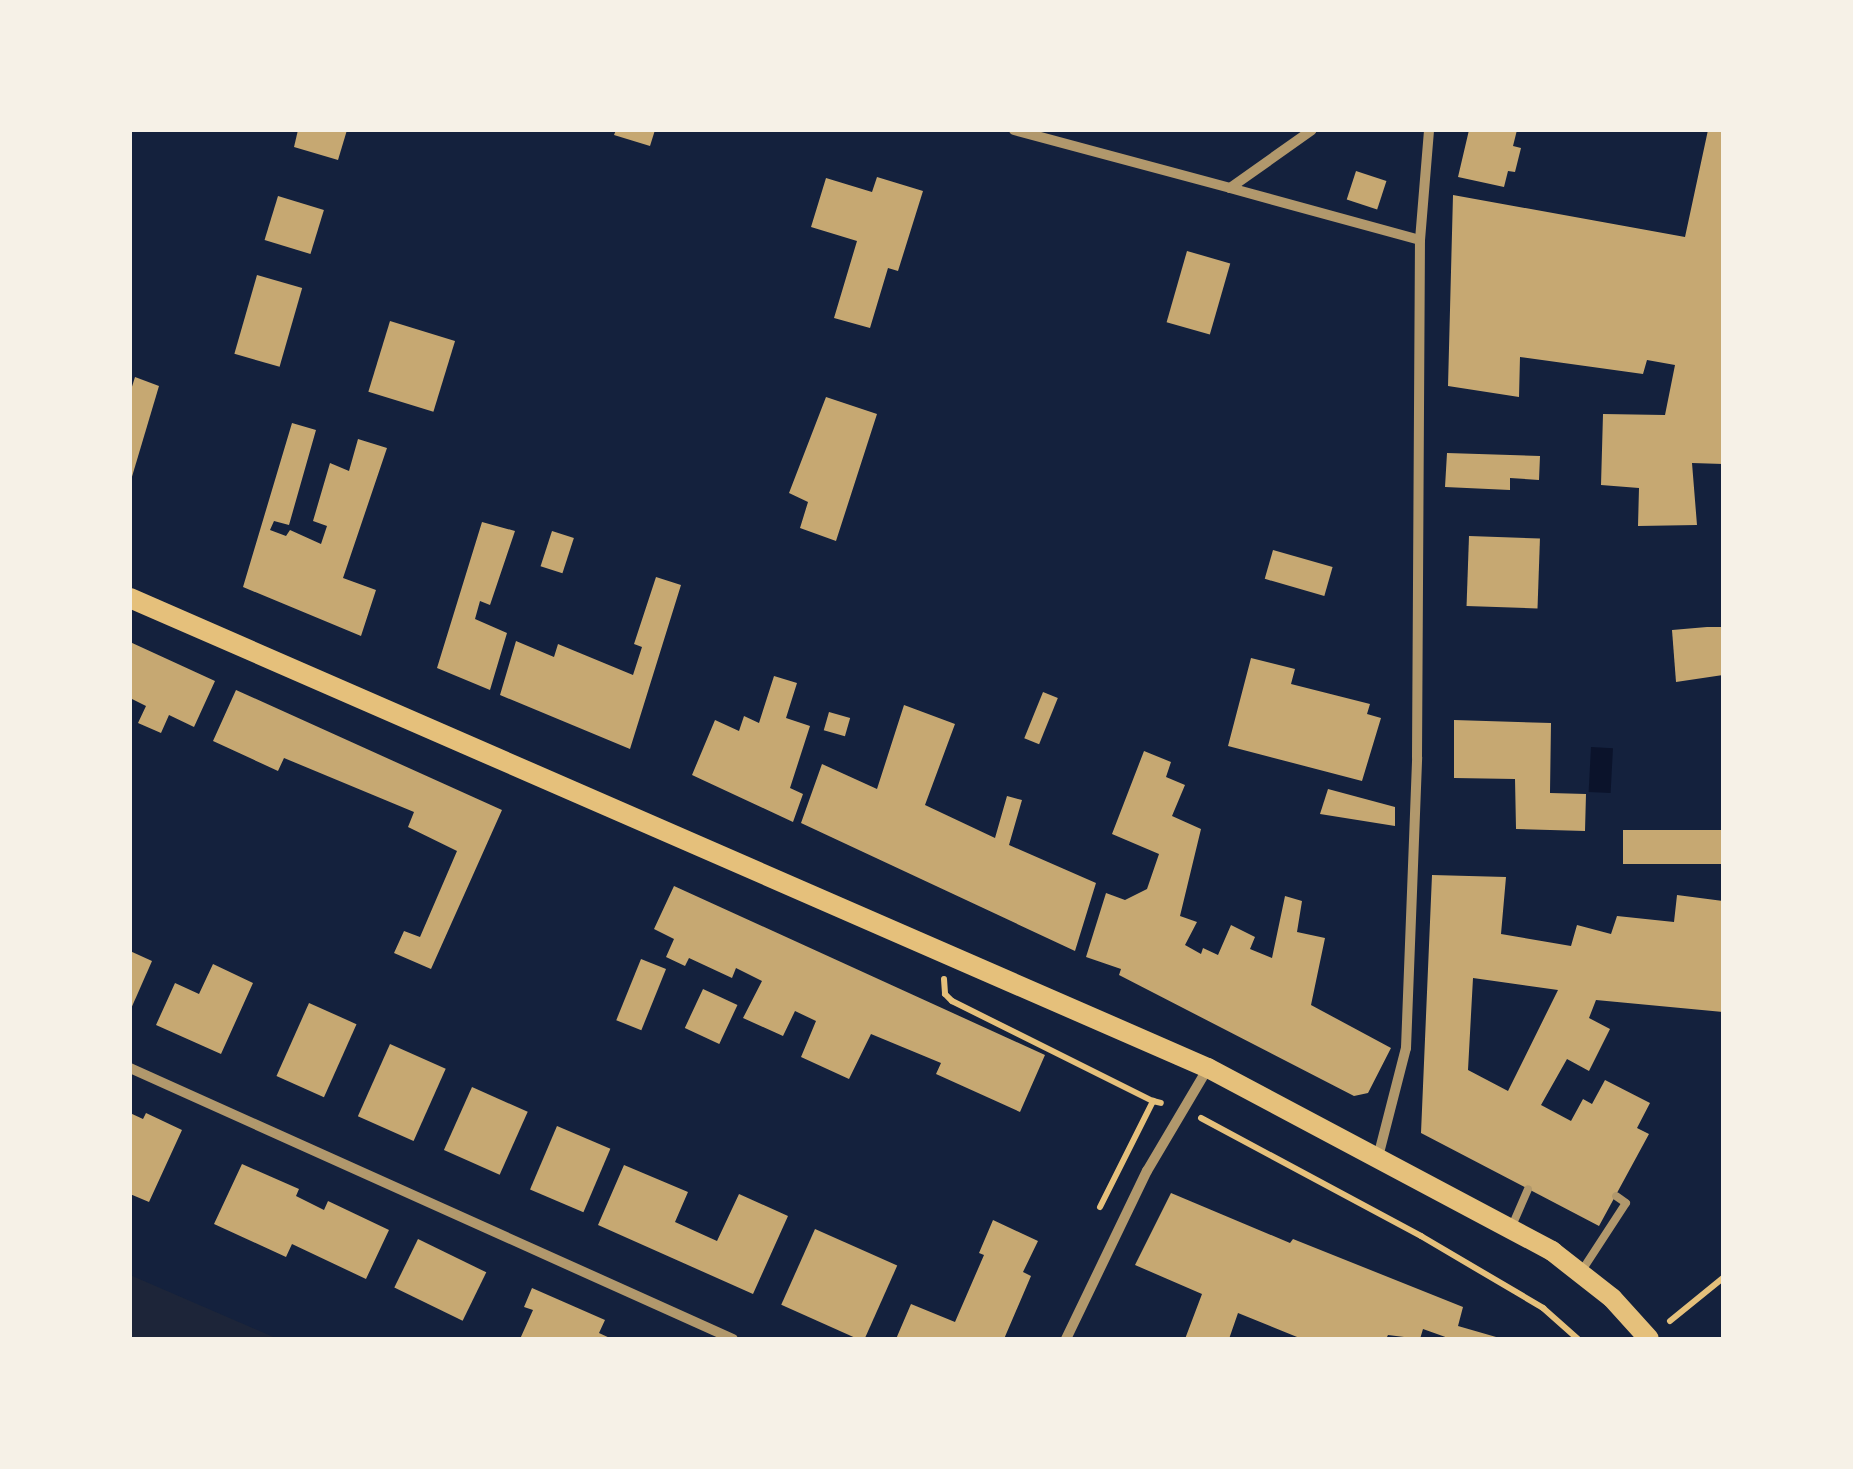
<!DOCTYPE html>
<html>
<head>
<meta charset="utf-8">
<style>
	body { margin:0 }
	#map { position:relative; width:1853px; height:1469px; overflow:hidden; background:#14213d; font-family:"Fira Sans Condensed",sans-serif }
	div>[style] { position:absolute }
	.green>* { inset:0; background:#1d2539 }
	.water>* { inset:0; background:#0b132b; transform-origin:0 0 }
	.building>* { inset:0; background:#c6a872; transform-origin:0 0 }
	.path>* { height:6px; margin:-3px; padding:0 3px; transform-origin:3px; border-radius:3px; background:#e5c07b }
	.service>* { height:8px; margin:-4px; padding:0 4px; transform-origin:4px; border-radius:4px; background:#b1986c }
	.minor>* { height:10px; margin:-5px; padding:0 5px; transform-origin:5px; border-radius:5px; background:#b1986c }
	.secondary>* { height:20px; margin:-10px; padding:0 10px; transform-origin:10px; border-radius:10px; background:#e5c07b }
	span { translate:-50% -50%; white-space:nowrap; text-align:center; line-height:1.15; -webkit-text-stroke:10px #f6f1e7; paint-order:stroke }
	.frame { position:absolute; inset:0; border:132px solid #f6f1e7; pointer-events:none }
</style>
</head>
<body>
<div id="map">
	<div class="green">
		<div style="clip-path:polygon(130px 1275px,278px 1339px,130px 1339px)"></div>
	</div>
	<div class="water">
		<div style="left:1591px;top:747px;width:22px;height:45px;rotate:3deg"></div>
	</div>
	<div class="building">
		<div style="clip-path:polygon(298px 130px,347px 130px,338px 160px,294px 147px)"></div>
		<div style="clip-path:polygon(616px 130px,655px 130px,650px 146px,614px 135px)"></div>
		<div style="clip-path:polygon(1469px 130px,1517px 130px,1513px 146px,1521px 148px,1515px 172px,1508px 171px,1504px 187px,1458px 177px)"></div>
		<div style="clip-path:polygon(1708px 130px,1723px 130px,1723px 464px,1692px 463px,1697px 525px,1638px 526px,1639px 488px,1601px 485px,1603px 414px,1665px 415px,1675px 365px,1647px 360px,1643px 374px,1520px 357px,1519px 397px,1448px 386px,1453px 195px,1685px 237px)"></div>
		<div style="left:1356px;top:171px;width:32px;height:30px;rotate:18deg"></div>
		<div style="clip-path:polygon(877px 177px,923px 191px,898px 271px,888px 268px,870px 328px,834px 318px,857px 241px,811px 227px,826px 178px,872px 192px)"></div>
		<div style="left:278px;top:196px;width:48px;height:46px;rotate:17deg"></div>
		<div style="left:1187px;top:251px;width:45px;height:74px;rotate:16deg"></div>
		<div style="left:257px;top:275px;width:47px;height:82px;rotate:16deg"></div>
		<div style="left:390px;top:321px;width:68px;height:74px;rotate:17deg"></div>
		<div style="clip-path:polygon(135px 377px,159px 386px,131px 480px,130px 393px)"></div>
		<div style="clip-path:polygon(826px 397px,877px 414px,836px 541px,800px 528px,808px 502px,789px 493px)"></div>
		<div style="clip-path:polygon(292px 423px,316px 430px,289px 525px,274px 521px,270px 530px,286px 536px,290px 530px,321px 544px,327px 526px,313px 521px,330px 463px,349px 471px,358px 439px,387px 448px,343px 578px,376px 590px,361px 636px,243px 587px)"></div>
		<div style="clip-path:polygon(1447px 453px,1540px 456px,1539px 480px,1510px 478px,1510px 490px,1445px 487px)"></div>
		<div style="clip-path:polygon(482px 522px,515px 531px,490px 605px,480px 601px,475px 619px,507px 633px,490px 690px,437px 668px)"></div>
		<div style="left:552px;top:531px;width:23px;height:37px;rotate:18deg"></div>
		<div style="left:1469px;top:536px;width:71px;height:70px;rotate:2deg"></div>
		<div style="left:1273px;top:550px;width:62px;height:30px;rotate:16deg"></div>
		<div style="clip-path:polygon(656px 577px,681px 585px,630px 749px,500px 695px,516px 641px,554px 657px,558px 644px,633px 675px,642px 647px,634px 644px)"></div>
		<div style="clip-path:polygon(1707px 627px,1723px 627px,1723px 675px,1676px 682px,1672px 630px)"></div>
		<div style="clip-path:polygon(130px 642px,215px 681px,194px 727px,169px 715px,161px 733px,138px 723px,146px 706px,130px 698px)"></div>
		<div style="clip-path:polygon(1251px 658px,1295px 669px,1291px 684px,1370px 704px,1367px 714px,1381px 718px,1362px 781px,1228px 746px)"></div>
		<div style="clip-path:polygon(774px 676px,797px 683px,786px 718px,810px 726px,790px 788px,803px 794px,793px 822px,692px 775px,715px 720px,739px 731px,744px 716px,759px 723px)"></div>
		<div style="clip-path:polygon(236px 690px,502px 810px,431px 969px,394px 953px,404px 931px,420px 937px,457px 851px,408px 827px,414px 812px,284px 758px,278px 771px,213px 741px)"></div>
		<div style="left:1043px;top:692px;width:16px;height:50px;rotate:22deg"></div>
		<div style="clip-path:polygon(904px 705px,955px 724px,925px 805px,995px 838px,1007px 796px,1022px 800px,1009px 845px,1096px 883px,1075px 951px,801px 823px,822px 764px,877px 789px)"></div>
		<div style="left:829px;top:712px;width:22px;height:19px;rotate:16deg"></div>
		<div style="clip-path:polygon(1454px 720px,1551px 723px,1550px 793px,1586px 794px,1585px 831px,1516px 829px,1515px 779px,1454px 778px)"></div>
		<div style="clip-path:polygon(1144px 751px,1171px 762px,1166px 777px,1185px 785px,1172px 816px,1201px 829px,1180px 916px,1197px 922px,1185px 945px,1201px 954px,1203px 948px,1218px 955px,1231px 925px,1255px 937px,1250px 949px,1272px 958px,1285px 896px,1302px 901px,1297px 932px,1325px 938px,1311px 1005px,1391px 1048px,1368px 1093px,1354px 1096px,1119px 975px,1121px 969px,1086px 957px,1106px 893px,1125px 900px,1147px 889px,1159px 854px,1112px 834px)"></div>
		<div style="clip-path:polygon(1328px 789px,1395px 807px,1395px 826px,1320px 814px)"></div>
		<div style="left:1723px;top:830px;width:34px;height:100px;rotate:90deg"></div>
		<div style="clip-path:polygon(evenodd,1432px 875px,1506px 877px,1501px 934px,1571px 946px,1577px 925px,1611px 934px,1617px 916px,1674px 922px,1677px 895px,1723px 901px,1723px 1012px,1596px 1000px,1589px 1018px,1610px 1029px,1589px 1071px,1567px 1059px,1541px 1105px,1571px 1121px,1583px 1099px,1592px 1104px,1605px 1080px,1650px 1103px,1637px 1128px,1649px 1134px,1599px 1226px,1421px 1133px,1432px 875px,1473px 978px,1558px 990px,1508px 1091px,1468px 1070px,1473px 978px)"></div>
		<div style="clip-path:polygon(674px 886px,1045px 1055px,1020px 1112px,936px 1074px,941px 1063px,871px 1034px,849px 1079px,801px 1057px,816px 1021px,795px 1011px,783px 1036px,743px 1018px,762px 981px,736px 968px,732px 978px,689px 958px,685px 966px,666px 957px,674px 939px,654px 929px)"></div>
		<div style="clip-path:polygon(130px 951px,152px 961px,130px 1011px)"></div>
		<div style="left:641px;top:959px;width:27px;height:66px;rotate:22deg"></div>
		<div style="clip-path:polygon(213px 964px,253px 983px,221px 1054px,156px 1025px,175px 983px,199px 994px)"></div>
		<div style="left:703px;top:989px;width:38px;height:43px;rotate:25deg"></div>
		<div style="left:309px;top:1003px;width:52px;height:80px;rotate:24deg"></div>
		<div style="left:390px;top:1044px;width:61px;height:79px;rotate:24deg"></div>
		<div style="left:472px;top:1087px;width:61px;height:69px;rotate:24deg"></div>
		<div style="clip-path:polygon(130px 1113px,143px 1119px,146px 1113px,182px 1130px,149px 1202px,130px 1194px)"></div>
		<div style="left:557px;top:1126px;width:58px;height:69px;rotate:23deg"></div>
		<div style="clip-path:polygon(242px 1164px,299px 1189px,296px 1196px,324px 1210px,328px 1201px,389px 1230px,366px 1279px,292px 1244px,286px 1257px,214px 1224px)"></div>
		<div style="clip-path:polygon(624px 1165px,688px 1192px,675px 1222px,717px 1241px,739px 1194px,788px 1216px,753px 1294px,598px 1225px)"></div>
		<div style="clip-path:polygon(1171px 1193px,1290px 1243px,1293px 1239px,1463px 1307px,1458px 1326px,1503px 1339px,1451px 1339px,1423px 1329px,1420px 1339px,1388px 1335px,1386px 1339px,1302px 1339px,1238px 1313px,1229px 1339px,1185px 1339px,1202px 1294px,1135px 1265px)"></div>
		<div style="clip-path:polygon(993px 1220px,1038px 1241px,1023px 1272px,1031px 1276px,1004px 1339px,896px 1339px,911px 1304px,955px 1322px,984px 1255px,979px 1253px)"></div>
		<div style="left:815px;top:1229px;width:90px;height:83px;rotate:24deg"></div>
		<div style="left:418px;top:1239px;width:76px;height:54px;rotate:26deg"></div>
		<div style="clip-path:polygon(532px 1288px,605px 1320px,599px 1333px,612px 1339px,520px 1339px,533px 1310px,524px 1307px)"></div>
	</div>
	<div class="path">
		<div style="left:944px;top:979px;width:15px;rotate:86deg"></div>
		<div style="left:945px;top:994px;width:10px;rotate:45deg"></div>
		<div style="left:952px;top:1001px;width:225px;rotate:26.5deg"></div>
		<div style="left:1201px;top:1118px;width:250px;rotate:28.2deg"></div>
		<div style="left:1421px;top:1236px;width:142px;rotate:30.5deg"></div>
		<div style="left:1543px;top:1308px;width:47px;rotate:41.5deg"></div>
		<div style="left:1100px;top:1207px;width:119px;rotate:-63.4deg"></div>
		<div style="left:1153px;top:1101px;width:8px;rotate:14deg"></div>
		<div style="left:1670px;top:1321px;width:68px;rotate:-39.1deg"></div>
	</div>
	<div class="service">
		<div style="left:1512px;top:1226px;width:40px;rotate:-66.6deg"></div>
		<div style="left:1581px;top:1272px;width:82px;rotate:-56.9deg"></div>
		<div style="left:1626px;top:1203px;width:12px;rotate:-145deg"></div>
	</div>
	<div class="minor">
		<div style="left:1014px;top:130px;width:224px;rotate:15deg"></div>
		<div style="left:1230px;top:188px;width:100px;rotate:-35.3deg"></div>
		<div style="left:1230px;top:188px;width:197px;rotate:15.3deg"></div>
		<div style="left:130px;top:1068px;width:661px;rotate:24.2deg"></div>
		<div style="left:1378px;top:1157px;width:113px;rotate:-75.6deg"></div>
		<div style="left:1406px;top:1048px;width:291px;rotate:-87.8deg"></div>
		<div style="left:1417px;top:757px;width:517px;rotate:-89.67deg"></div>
		<div style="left:1420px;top:240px;width:110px;rotate:-85.3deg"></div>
		<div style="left:1066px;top:1339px;width:187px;rotate:-64.3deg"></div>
		<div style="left:1147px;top:1171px;width:120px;rotate:-59.4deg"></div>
	</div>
	<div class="secondary">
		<div style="left:130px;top:598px;width:1176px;rotate:23.56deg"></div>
		<div style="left:1208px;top:1068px;width:390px;rotate:28deg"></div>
		<div style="left:1552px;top:1251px;width:76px;rotate:38.1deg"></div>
		<div style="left:1612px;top:1298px;width:55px;rotate:47.9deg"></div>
	</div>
	<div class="frame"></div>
</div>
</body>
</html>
